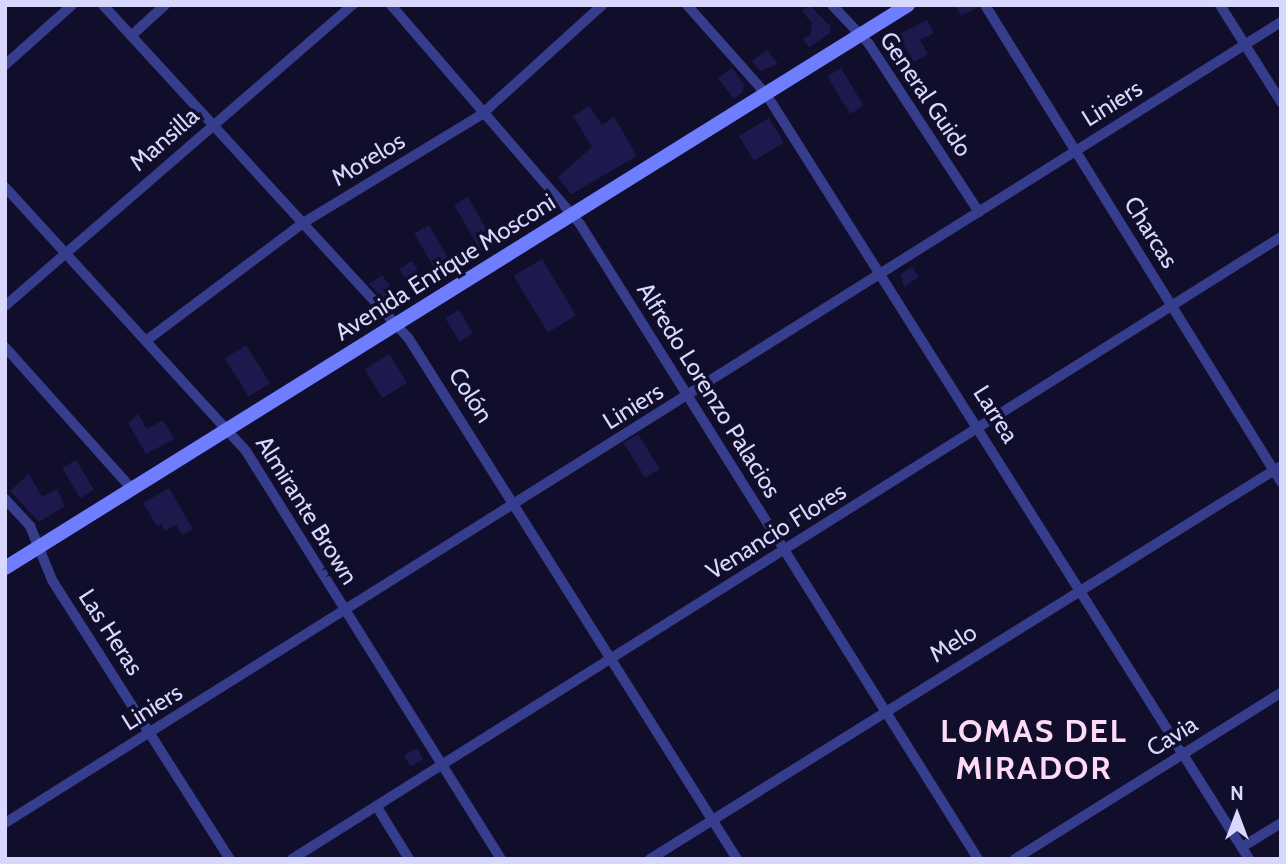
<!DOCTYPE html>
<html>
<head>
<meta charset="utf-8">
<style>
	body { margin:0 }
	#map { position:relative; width:1286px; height:864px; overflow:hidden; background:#100e2a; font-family:Cabin,sans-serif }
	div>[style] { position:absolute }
	.building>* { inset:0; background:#1d194d; transform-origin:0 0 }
	.street>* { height:10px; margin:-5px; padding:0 5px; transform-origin:5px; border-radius:5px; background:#363d8d }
	.secondary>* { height:14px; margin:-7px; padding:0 7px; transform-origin:7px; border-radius:7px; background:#6f7dff }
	span { translate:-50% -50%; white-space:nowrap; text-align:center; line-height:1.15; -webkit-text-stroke:7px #100e2a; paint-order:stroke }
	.street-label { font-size:24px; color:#d8d8ff }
	.district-label { font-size:32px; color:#ffdaf6; font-weight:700; letter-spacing:2px }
	.frame { position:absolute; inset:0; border:7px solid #d8d8ff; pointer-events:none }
	.north { position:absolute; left:1202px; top:780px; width:70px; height:70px; -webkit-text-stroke:5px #100e2a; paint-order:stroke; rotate:0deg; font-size:19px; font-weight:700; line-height:28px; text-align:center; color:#d8d8ff }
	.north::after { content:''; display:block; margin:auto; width:24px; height:32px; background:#d8d8ff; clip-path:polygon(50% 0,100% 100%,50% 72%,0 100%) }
</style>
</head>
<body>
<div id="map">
	<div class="building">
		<div style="clip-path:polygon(809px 5px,830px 26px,830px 33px,809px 47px,803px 39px,811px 34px,812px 23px,802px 11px)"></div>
		<div style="clip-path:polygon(955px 5px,978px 5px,978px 7px,961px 16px)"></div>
		<div style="clip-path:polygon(927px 20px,934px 33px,920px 40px,928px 54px,914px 62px,898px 35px)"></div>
		<div style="clip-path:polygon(767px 50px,778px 64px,760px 71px,752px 61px)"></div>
		<div style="clip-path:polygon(732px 68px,744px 84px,743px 92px,734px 99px,718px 78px)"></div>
		<div style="left:841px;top:68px;width:44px;height:16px;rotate:59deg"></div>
		<div style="clip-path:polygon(589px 106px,602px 125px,614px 117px,637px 156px,571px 194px,558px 177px,592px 147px,573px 116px)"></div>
		<div style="left:769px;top:118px;width:29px;height:35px;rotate:59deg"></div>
		<div style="left:468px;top:197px;width:53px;height:16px;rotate:60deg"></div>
		<div style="left:429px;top:225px;width:51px;height:17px;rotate:60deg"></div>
		<div style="left:542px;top:259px;width:66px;height:33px;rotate:59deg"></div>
		<div style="left:412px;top:261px;width:28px;height:15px;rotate:58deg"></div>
		<div style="clip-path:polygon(912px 267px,919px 277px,904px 287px,901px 274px)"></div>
		<div style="clip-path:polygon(382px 275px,402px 302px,392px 309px,369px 284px)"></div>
		<div style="left:459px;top:310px;width:27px;height:16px;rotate:59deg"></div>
		<div style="left:246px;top:345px;width:45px;height:25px;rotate:58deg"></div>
		<div style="left:389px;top:354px;width:34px;height:29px;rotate:58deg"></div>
		<div style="clip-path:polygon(138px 414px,147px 429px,163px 420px,174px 439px,146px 454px,128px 423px)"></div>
		<div style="left:638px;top:434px;width:41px;height:17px;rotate:58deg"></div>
		<div style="left:76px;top:460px;width:35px;height:16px;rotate:59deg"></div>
		<div style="clip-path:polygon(29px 474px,42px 497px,57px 489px,65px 506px,39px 522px,10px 491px)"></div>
		<div style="clip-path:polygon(169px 488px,193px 529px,182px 535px,176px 525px,165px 531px,161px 524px,157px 526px,143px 503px)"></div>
		<div style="clip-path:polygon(789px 518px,795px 526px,787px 531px,781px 523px)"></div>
		<div style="left:417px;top:748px;width:13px;height:15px;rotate:61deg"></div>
	</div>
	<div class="street">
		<div style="left:103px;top:5px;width:453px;rotate:47.5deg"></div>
		<div style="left:409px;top:339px;width:615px;rotate:57.76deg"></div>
		<div style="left:391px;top:5px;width:289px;rotate:49.2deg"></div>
		<div style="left:580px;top:224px;width:749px;rotate:57.92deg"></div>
		<div style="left:687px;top:5px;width:119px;rotate:48.4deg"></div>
		<div style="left:766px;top:94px;width:905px;rotate:57.73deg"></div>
		<div style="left:832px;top:5px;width:54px;rotate:46.5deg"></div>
		<div style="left:869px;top:44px;width:201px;rotate:56.8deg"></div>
		<div style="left:985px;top:5px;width:561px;rotate:58.18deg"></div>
		<div style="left:1220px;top:5px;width:115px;rotate:57.8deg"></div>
		<div style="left:131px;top:36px;width:46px;rotate:-42.4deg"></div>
		<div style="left:5px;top:65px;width:90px;rotate:-41.8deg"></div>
		<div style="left:5px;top:187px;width:357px;rotate:47.6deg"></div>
		<div style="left:246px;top:451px;width:481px;rotate:58deg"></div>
		<div style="left:5px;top:306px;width:460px;rotate:-40.9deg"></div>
		<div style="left:147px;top:340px;width:195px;rotate:-36.9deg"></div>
		<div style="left:303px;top:223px;width:210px;rotate:-31.3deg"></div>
		<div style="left:482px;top:114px;width:162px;rotate:-42.2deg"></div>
		<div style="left:5px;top:347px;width:189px;rotate:48.2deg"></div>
		<div style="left:5px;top:499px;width:37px;rotate:47deg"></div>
		<div style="left:30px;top:526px;width:58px;rotate:67.8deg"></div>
		<div style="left:52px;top:580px;width:331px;rotate:57.5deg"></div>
		<div style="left:377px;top:807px;width:61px;rotate:58.4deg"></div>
		<div style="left:5px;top:823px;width:1507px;rotate:-32.12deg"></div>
		<div style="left:1242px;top:847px;width:46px;rotate:-31.6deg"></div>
		<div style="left:292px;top:859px;width:1168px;rotate:-32.17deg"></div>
		<div style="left:650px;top:859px;width:743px;rotate:-31.92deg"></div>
		<div style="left:1015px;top:859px;width:314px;rotate:-32deg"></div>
	</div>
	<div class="secondary">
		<div style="left:5px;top:568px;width:1064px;rotate:-31.94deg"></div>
	</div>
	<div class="street-label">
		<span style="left:926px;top:94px;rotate:56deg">General Guido</span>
		<span style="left:1112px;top:103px;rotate:-32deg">Liniers</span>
		<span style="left:164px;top:139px;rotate:-41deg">Mansilla</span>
		<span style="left:368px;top:159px;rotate:-31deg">Morelos</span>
		<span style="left:1151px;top:232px;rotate:58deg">Charcas</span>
		<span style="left:445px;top:267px;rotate:-32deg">Avenida Enrique Mosconi</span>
		<span style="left:709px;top:390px;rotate:58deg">Alfredo Lorenzo Palacios</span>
		<span style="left:471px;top:395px;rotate:57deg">Colón</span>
		<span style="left:633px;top:406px;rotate:-32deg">Liniers</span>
		<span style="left:996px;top:414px;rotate:58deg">Larrea</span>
		<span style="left:307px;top:510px;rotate:58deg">Almirante Brown</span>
		<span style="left:776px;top:531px;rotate:-32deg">Venancio Flores</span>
		<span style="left:111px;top:632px;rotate:57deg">Las Heras</span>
		<span style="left:953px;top:643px;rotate:-32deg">Melo</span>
		<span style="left:152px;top:707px;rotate:-32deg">Liniers</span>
		<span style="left:1172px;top:736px;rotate:-32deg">Cavia</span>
	</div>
	<div class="district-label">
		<span style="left:1034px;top:750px">LOMAS DEL<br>MIRADOR</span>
	</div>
	<div class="frame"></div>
	<div class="north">N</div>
</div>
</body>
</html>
